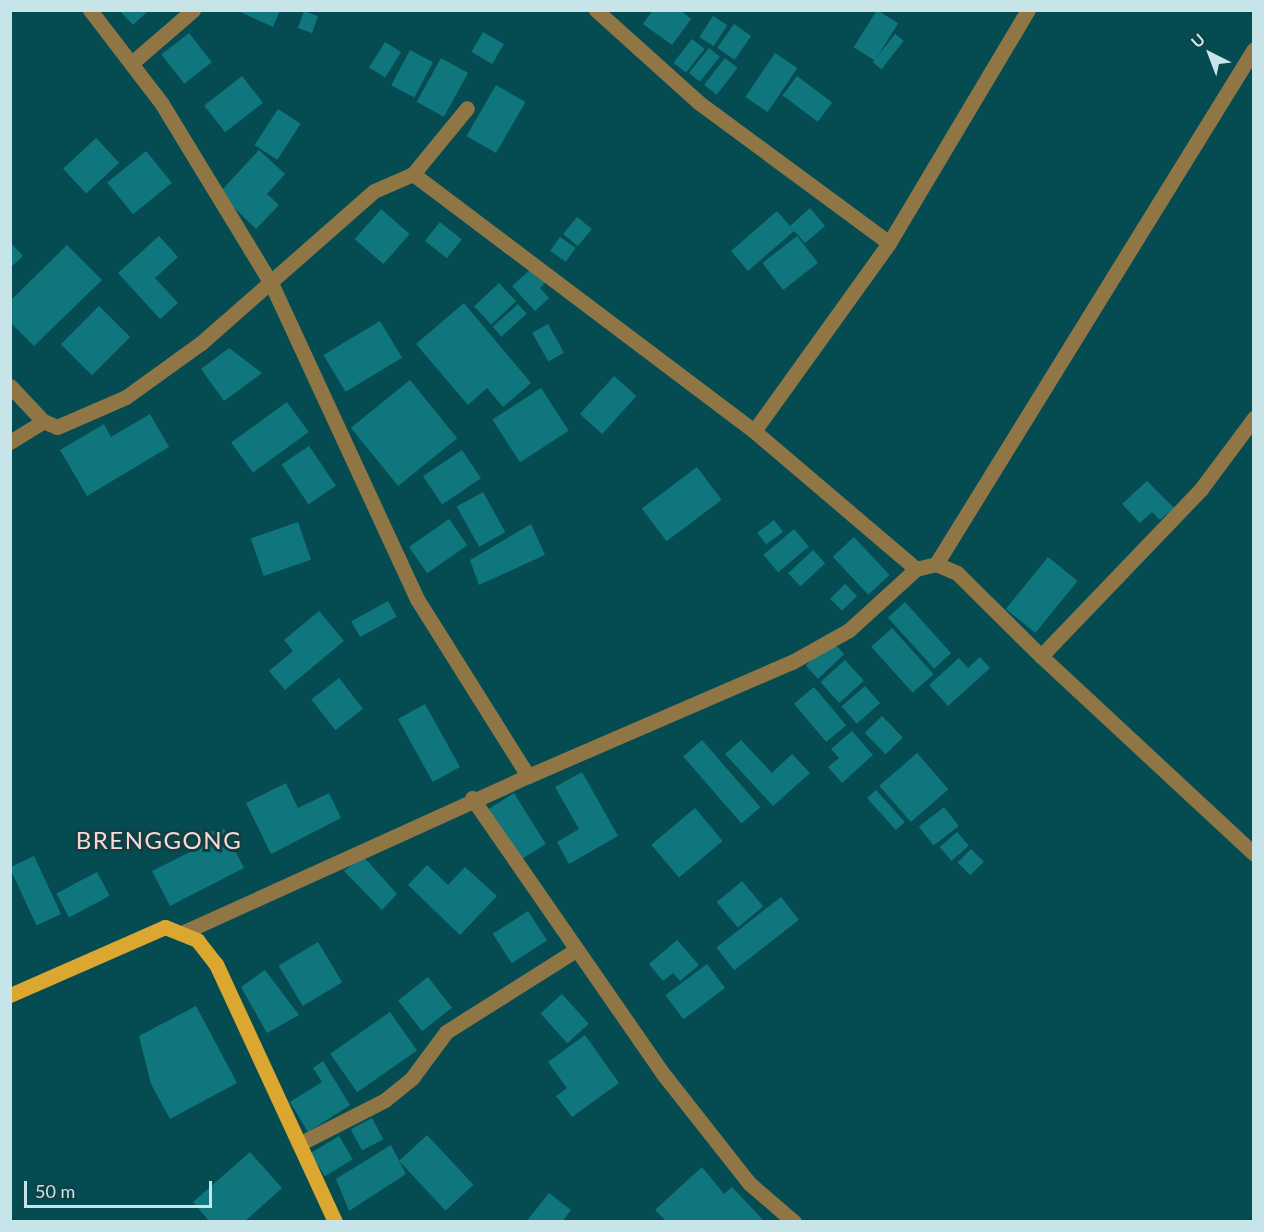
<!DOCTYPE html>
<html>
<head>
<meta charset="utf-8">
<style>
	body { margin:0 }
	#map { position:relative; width:1264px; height:1232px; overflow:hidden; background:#044c51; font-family:Lato,sans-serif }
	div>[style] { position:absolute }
	.building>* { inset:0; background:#10767e; transform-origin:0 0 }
	.minor>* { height:15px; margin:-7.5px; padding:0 7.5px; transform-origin:7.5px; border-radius:7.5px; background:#907645 }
	.major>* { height:15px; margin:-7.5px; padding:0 7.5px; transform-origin:7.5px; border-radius:7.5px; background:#dca730 }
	span { translate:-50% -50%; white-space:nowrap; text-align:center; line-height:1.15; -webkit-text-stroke:6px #0f4043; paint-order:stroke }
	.quarter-label { font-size:24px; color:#fad7d4; letter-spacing:1.5px }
	.frame { position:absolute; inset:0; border:12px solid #c7e5e8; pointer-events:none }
	.north { position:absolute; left:1180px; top:24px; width:60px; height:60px; -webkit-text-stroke:4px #0f4043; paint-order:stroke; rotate:318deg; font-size:16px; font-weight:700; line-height:24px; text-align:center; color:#c7e5e8 }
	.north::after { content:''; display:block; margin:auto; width:21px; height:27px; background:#c7e5e8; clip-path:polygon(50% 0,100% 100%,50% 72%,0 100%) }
	.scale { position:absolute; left:24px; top:1181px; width:188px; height:27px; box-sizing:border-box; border:3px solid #c7e5e8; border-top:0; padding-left:8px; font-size:18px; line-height:21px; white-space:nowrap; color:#c7e5e8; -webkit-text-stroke:4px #0f4043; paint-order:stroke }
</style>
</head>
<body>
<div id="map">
	<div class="building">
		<div style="clip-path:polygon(119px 10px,149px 10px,133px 25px)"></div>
		<div style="clip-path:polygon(236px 10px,280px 10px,273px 27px)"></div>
		<div style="clip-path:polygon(653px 10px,680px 10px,691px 19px,672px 45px,643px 24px)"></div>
		<div style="left:877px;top:10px;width:25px;height:44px;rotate:32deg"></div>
		<div style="left:304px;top:11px;width:15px;height:18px;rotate:20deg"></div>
		<div style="left:713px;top:16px;width:17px;height:25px;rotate:33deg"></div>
		<div style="left:734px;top:24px;width:21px;height:29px;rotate:35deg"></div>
		<div style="left:483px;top:32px;width:24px;height:23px;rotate:30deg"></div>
		<div style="left:189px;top:33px;width:37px;height:35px;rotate:52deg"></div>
		<div style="left:895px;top:34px;width:11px;height:36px;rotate:38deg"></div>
		<div style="left:692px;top:39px;width:16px;height:30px;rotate:38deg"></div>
		<div style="left:385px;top:42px;width:19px;height:30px;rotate:32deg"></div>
		<div style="left:709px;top:48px;width:14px;height:32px;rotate:39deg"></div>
		<div style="left:410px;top:50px;width:26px;height:40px;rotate:28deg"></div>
		<div style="left:775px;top:53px;width:27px;height:53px;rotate:34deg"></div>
		<div style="left:441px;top:58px;width:31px;height:50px;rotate:29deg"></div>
		<div style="left:725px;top:58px;width:16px;height:34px;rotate:38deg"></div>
		<div style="left:242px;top:76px;width:34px;height:48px;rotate:52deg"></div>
		<div style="left:797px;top:76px;width:44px;height:24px;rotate:37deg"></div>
		<div style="left:496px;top:85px;width:34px;height:59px;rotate:30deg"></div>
		<div style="left:278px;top:109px;width:27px;height:43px;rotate:33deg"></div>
		<div style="left:96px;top:138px;width:34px;height:45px;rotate:47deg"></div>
		<div style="clip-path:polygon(259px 150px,285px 174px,267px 194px,279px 205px,256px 229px,219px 193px)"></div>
		<div style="left:146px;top:151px;width:41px;height:50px;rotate:51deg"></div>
		<div style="clip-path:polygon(810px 208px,825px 226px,805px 243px,794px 231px,748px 271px,731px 251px,777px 211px,790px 226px)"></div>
		<div style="left:381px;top:209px;width:38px;height:40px;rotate:41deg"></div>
		<div style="left:577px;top:217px;width:19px;height:22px;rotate:39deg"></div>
		<div style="left:440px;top:222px;width:28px;height:24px;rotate:39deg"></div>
		<div style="clip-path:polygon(159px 236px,178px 257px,155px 278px,178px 303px,160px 319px,118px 273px)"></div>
		<div style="left:797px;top:236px;width:34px;height:44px;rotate:52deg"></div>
		<div style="left:560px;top:237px;width:19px;height:17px;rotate:35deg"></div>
		<div style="clip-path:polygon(10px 242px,23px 256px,10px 268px)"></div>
		<div style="clip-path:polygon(67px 245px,102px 280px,34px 346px,10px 322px,10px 301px)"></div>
		<div style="clip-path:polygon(533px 267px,546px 282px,540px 288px,549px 298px,535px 311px,512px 286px)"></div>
		<div style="left:499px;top:283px;width:25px;height:34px;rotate:47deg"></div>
		<div style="clip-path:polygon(464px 303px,531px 383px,503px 407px,487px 388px,468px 405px,416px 344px)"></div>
		<div style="left:518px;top:304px;width:13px;height:34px;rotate:48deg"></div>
		<div style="left:99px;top:306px;width:44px;height:54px;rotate:45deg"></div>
		<div style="left:380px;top:321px;width:43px;height:66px;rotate:59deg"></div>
		<div style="left:548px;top:324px;width:33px;height:18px;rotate:61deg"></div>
		<div style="clip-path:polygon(229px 348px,262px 373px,224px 401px,201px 369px)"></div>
		<div style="left:614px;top:376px;width:30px;height:51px;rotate:42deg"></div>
		<div style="left:410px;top:380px;width:75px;height:76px;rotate:51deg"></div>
		<div style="left:541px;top:388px;width:51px;height:58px;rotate:57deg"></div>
		<div style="left:287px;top:402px;width:37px;height:69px;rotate:54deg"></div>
		<div style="clip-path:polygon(150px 414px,169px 447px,87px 496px,60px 450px,104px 424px,111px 437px)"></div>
		<div style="left:309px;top:446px;width:48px;height:33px;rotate:56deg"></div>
		<div style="left:462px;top:450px;width:34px;height:47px;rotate:56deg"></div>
		<div style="left:697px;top:467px;width:41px;height:69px;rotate:53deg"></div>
		<div style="clip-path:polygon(1147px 481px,1174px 508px,1160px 520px,1152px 512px,1140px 523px,1122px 504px)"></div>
		<div style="left:483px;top:492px;width:46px;height:30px;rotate:61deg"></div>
		<div style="left:449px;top:519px;width:32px;height:49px;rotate:55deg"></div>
		<div style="left:774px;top:520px;width:15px;height:21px;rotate:53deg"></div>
		<div style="left:298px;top:522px;width:40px;height:50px;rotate:71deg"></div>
		<div style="clip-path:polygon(531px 524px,545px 555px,479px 585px,470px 560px)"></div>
		<div style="left:794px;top:529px;width:23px;height:40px;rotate:50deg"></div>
		<div style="left:854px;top:537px;width:52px;height:29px;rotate:47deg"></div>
		<div style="left:813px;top:550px;width:18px;height:34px;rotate:47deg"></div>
		<div style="left:1048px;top:557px;width:38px;height:67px;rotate:39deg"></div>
		<div style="left:845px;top:584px;width:17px;height:21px;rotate:45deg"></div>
		<div style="left:388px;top:601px;width:18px;height:42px;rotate:61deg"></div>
		<div style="left:905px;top:602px;width:69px;height:23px;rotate:48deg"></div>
		<div style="clip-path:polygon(319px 611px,344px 641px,285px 690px,269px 671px,293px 651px,284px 640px)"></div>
		<div style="left:892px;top:628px;width:62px;height:28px;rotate:48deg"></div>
		<div style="left:832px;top:641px;width:18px;height:36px;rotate:47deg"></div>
		<div style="clip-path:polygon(980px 657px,990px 668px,948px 706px,929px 685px,959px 658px,968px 668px)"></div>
		<div style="left:845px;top:660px;width:28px;height:33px;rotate:48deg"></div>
		<div style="left:339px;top:678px;width:39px;height:35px;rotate:52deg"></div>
		<div style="left:865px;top:686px;width:23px;height:31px;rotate:49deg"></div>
		<div style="left:814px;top:687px;width:50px;height:26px;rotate:50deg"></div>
		<div style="left:425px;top:704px;width:72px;height:31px;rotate:61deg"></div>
		<div style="left:882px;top:716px;width:30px;height:24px;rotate:46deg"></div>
		<div style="clip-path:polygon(852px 731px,873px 755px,842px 783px,828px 767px,839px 758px,831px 749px)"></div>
		<div style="left:702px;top:740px;width:89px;height:25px;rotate:49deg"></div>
		<div style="clip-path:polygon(741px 740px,772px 773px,792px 754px,810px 773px,773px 806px,725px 754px)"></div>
		<div style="left:917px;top:753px;width:48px;height:50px;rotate:49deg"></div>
		<div style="clip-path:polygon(582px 772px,618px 836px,569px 864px,557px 842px,579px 829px,555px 787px)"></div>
		<div style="clip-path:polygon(286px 783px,298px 808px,329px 793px,341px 818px,271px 854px,246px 803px)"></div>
		<div style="left:876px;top:790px;width:43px;height:12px;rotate:48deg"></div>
		<div style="left:514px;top:793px;width:60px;height:30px;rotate:58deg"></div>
		<div style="left:944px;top:807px;width:24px;height:32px;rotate:52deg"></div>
		<div style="left:695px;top:808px;width:43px;height:57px;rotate:50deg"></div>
		<div style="clip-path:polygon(224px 829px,244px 868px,170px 906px,152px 871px,200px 847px,194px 835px)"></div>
		<div style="left:957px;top:832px;width:18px;height:23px;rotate:49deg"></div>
		<div style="left:971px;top:849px;width:18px;height:19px;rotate:45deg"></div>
		<div style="left:34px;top:856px;width:64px;height:27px;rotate:65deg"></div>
		<div style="clip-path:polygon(363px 856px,397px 894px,382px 910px,344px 871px)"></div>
		<div style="clip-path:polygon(427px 865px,448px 885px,465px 867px,497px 896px,460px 935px,408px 885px)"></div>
		<div style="left:97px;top:872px;width:27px;height:46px;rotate:62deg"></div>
		<div style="left:742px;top:881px;width:33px;height:33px;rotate:50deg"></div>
		<div style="left:781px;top:897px;width:29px;height:82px;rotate:52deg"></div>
		<div style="left:528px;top:911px;width:35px;height:42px;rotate:57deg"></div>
		<div style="clip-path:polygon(677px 940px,699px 965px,680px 981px,673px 973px,663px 981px,649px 964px)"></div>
		<div style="left:318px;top:942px;width:47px;height:46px;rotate:59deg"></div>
		<div style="left:707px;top:964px;width:30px;height:52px;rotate:53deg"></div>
		<div style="clip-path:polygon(265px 970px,299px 1015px,267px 1033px,241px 987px)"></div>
		<div style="left:428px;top:977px;width:39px;height:38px;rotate:52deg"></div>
		<div style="left:562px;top:994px;width:40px;height:29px;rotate:48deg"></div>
		<div style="clip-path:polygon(196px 1006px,237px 1083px,170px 1119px,151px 1084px,139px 1036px)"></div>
		<div style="left:390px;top:1012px;width:47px;height:73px;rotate:55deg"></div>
		<div style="clip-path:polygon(585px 1035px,619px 1083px,572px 1117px,556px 1096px,567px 1088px,548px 1062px)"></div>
		<div style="clip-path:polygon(323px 1061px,350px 1105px,308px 1132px,290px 1102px,322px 1082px,313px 1068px)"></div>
		<div style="left:372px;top:1118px;width:24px;height:24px;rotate:62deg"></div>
		<div style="left:427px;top:1135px;width:68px;height:38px;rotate:47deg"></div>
		<div style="left:339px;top:1136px;width:27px;height:33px;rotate:59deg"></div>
		<div style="clip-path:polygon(391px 1145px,406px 1174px,349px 1211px,336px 1179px)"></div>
		<div style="clip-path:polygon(250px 1152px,282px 1188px,244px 1222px,210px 1222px,193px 1202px)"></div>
		<div style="clip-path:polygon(702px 1167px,724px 1194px,732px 1187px,765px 1222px,667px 1222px,655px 1210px)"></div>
		<div style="clip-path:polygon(549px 1193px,571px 1210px,562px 1222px,526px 1222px)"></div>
	</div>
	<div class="minor">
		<div style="left:90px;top:10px;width:118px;rotate:52.5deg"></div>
		<div style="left:162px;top:104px;width:210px;rotate:58.7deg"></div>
		<div style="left:271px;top:283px;width:348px;rotate:65.2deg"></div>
		<div style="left:417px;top:599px;width:209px;rotate:57.9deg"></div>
		<div style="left:528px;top:776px;width:378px;rotate:155.6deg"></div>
		<div style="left:596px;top:10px;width:137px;rotate:42deg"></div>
		<div style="left:698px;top:102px;width:237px;rotate:36.4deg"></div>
		<div style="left:134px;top:61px;width:78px;rotate:-40.8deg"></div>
		<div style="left:413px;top:174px;width:85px;rotate:-50.7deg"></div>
		<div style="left:10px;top:386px;width:48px;rotate:46.7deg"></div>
		<div style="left:754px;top:431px;width:231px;rotate:-54.3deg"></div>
		<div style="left:889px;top:243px;width:271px;rotate:-59.2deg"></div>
		<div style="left:10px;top:442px;width:39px;rotate:-32deg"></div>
		<div style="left:43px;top:421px;width:15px;rotate:23deg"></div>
		<div style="left:57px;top:427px;width:75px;rotate:-23.5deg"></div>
		<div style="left:126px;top:397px;width:92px;rotate:-35.8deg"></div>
		<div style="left:201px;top:343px;width:230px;rotate:-41.3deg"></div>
		<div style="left:374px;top:191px;width:43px;rotate:-23.6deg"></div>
		<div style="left:413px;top:174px;width:427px;rotate:37deg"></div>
		<div style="left:754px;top:431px;width:213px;rotate:40.4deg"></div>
		<div style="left:936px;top:564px;width:605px;rotate:-58.31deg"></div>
		<div style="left:1041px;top:656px;width:291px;rotate:42.9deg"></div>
		<div style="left:528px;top:776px;width:288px;rotate:-23.4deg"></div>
		<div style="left:792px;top:662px;width:65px;rotate:-29.3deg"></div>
		<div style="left:849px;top:630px;width:91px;rotate:-42.3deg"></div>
		<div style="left:916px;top:569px;width:21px;rotate:-14deg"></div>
		<div style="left:936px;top:564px;width:23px;rotate:23deg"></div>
		<div style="left:957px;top:573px;width:118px;rotate:44.7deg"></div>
		<div style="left:1041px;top:656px;width:231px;rotate:-46.2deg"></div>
		<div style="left:1201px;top:489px;width:89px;rotate:-53.3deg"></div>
		<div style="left:472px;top:798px;width:337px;rotate:55.3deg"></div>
		<div style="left:664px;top:1075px;width:137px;rotate:51.8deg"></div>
		<div style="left:749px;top:1183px;width:60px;rotate:40.9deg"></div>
		<div style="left:299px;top:1144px;width:97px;rotate:-27.1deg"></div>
		<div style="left:385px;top:1100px;width:35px;rotate:-39deg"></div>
		<div style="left:412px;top:1078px;width:57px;rotate:-53.5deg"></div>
		<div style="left:446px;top:1032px;width:151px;rotate:-32.3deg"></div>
	</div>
	<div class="major">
		<div style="left:10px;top:995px;width:169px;rotate:-23.7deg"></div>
		<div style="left:165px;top:927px;width:35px;rotate:22deg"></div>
		<div style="left:197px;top:940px;width:31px;rotate:52deg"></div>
		<div style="left:216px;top:964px;width:284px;rotate:65.2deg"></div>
	</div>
	<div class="quarter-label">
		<span style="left:159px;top:840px">BRENGGONG</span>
	</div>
	<div class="frame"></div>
	<div class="north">U</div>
	<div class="scale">50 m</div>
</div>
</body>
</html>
